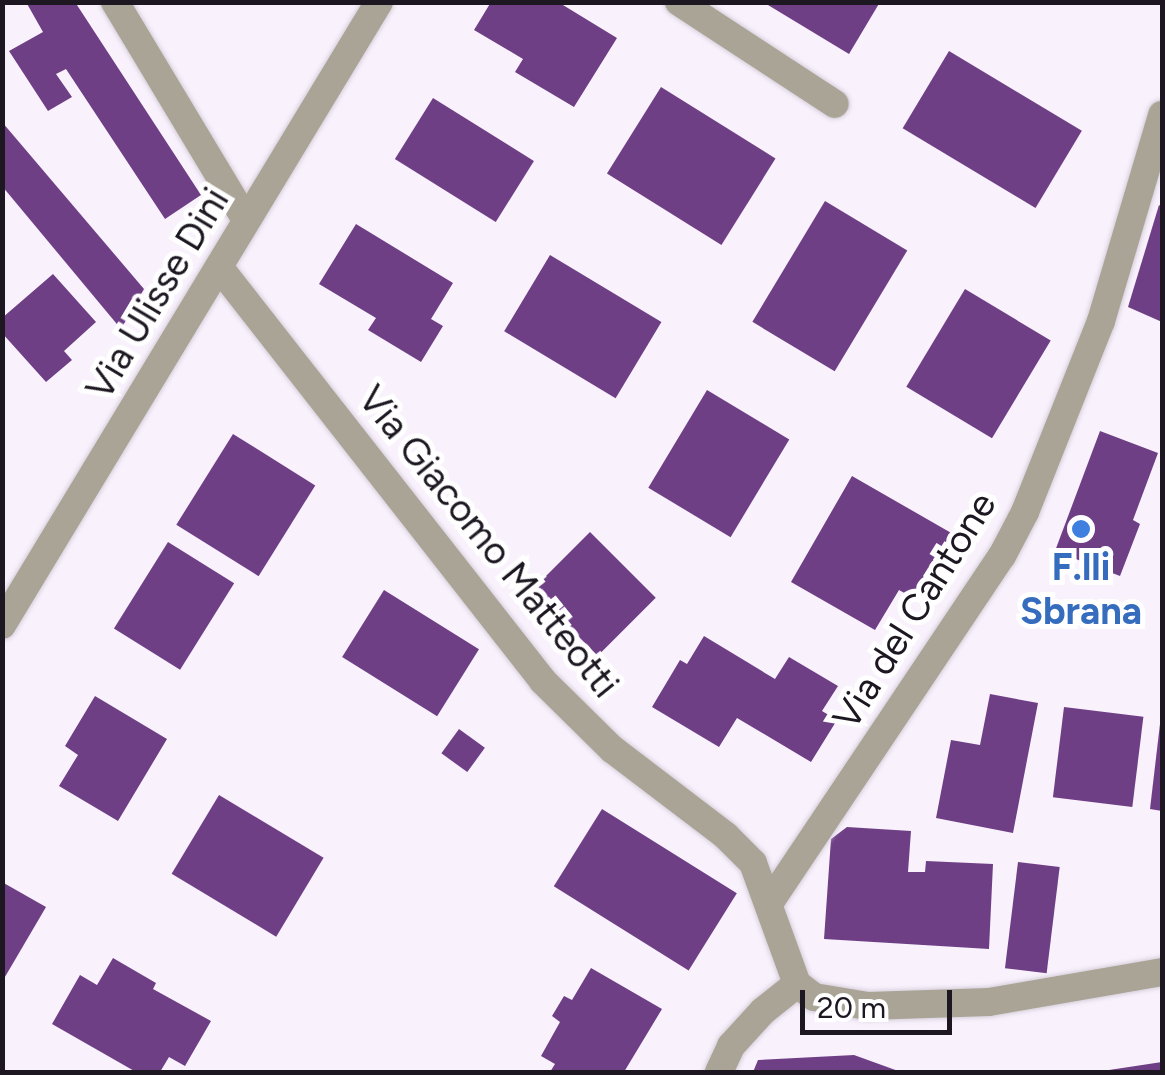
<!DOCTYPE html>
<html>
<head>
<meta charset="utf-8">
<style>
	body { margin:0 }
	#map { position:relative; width:1165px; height:1075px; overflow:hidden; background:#f9f2fd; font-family:Figtree,sans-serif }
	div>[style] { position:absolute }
	.building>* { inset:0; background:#6f3f86; transform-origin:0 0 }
	.roads { filter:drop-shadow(0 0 2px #d6cfda) drop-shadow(0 0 2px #d6cfda) }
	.minor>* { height:28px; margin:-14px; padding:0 14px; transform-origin:14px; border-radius:14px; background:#aaa497 }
	.tertiary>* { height:28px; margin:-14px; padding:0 14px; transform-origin:14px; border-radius:14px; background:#aaa497 }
	.dots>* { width:28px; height:28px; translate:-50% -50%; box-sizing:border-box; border:5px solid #fff; border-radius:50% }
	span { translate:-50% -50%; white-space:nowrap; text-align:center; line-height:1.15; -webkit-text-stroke:10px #fff; paint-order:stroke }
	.street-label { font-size:38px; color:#1d1721 }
	.shop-label { font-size:38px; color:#366cbe; font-weight:700 }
	.frame { position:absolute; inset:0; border:5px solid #1d1721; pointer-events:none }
	.scale { position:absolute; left:800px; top:990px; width:152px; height:45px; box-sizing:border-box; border:5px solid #1d1721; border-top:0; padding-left:12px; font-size:30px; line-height:35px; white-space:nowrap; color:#1d1721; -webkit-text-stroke:8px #fff; paint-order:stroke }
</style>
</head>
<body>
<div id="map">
	<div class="building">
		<div style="clip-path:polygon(26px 2px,75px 2px,201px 195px,165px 219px,66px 69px,56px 74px,72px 97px,48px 111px,9px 51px,43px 32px)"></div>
		<div style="clip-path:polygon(491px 2px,558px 2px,617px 38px,574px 107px,515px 72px,523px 59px,474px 30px)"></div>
		<div style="clip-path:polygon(763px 2px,880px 2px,849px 54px)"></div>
		<div style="left:949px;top:51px;width:155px;height:90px;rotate:31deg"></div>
		<div style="left:661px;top:87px;width:135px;height:102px;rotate:32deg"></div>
		<div style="left:433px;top:98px;width:119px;height:72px;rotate:32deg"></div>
		<div style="clip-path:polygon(2px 122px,144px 289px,121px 329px,2px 186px)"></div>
		<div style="left:825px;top:201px;width:96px;height:141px;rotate:31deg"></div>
		<div style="clip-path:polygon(1159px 205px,1162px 207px,1162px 322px,1128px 307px)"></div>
		<div style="clip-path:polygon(356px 224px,453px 283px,431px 319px,443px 326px,421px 362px,368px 330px,376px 318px,319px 284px)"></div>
		<div style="left:550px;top:255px;width:130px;height:89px;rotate:31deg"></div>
		<div style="clip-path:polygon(53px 274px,96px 322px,64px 351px,72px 360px,46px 382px,2px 333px,2px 318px)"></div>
		<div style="left:965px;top:289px;width:100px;height:114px;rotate:31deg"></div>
		<div style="left:707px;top:390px;width:96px;height:114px;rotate:31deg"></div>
		<div style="clip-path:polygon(1100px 431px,1158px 453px,1133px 520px,1140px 524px,1120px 576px,1055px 551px)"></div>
		<div style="left:233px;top:434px;width:97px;height:107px;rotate:32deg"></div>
		<div style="clip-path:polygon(852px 476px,960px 538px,922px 603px,899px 590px,875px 630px,791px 582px)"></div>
		<div style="left:590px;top:532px;width:93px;height:82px;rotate:45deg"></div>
		<div style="left:168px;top:542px;width:78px;height:102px;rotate:32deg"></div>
		<div style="left:384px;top:590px;width:112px;height:79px;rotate:32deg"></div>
		<div style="clip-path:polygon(704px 636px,775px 679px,789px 657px,838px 686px,822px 711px,837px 720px,811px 762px,737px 718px,719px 747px,652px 707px,680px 660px,687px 664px)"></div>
		<div style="clip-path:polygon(990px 694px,1038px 703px,1013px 833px,936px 818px,951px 740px,980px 745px)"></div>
		<div style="clip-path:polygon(95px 696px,167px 739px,118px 821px,59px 786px,78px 755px,65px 746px)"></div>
		<div style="left:1064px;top:707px;width:80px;height:91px;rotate:7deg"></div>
		<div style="clip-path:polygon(1160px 724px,1162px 725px,1162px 811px,1150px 809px)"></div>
		<div style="left:459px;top:729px;width:32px;height:30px;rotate:36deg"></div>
		<div style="left:219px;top:795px;width:122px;height:92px;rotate:31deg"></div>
		<div style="left:602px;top:809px;width:159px;height:91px;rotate:32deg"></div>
		<div style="clip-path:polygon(847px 827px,911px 831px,908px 872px,925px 872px,926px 861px,993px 864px,989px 949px,824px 939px,831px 839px)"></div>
		<div style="left:1018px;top:862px;width:42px;height:107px;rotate:7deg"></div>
		<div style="clip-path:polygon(2px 882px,46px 907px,2px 982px)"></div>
		<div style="clip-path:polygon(113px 958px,156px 983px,153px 989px,211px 1021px,185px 1066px,169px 1057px,160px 1072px,136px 1072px,52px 1024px,80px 975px,97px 985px)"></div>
		<div style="clip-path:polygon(591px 968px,662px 1009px,624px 1072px,550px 1072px,555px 1064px,541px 1056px,560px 1022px,552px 1016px,564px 996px,572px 1000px)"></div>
		<div style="clip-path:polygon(854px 1055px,901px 1072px,753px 1072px,758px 1060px)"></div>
		<div style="clip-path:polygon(1162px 1062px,1162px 1072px,1109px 1072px,1109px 1070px)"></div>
	</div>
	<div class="roads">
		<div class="minor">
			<div style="left:115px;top:2px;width:254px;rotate:59deg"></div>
			<div style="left:679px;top:2px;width:186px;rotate:33.2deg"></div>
			<div style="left:219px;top:267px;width:526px;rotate:51.95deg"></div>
			<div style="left:543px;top:681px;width:97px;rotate:44.6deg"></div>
			<div style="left:612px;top:749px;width:143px;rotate:37.3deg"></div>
			<div style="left:726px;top:836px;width:38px;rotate:45deg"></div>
			<div style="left:753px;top:863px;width:129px;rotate:70deg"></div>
			<div style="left:797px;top:984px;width:21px;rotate:37deg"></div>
			<div style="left:814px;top:997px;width:55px;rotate:9.5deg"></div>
			<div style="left:868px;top:1006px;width:121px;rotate:-1.9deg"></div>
			<div style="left:989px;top:1002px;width:176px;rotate:-9.8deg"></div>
			<div style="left:770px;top:902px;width:417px;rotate:-56.2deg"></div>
			<div style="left:1002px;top:556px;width:50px;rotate:-62.4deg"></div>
			<div style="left:1025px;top:512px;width:206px;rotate:-68.3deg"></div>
			<div style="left:1101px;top:321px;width:215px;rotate:-73.5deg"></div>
			<div style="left:719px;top:1072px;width:29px;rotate:-65deg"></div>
			<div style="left:731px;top:1046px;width:47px;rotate:-47.6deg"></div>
			<div style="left:763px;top:1011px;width:43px;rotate:-38.5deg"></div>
		</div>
		<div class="tertiary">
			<div style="left:2px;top:625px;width:728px;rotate:-58.82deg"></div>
		</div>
	</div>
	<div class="dots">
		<div style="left:1081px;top:529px;background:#3f7fe0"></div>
	</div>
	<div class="street-label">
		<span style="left:158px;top:294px;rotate:-59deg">Via Ulisse Dini</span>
		<span style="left:488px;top:542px;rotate:51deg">Via Giacomo Matteotti</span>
		<span style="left:915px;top:611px;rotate:-58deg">Via del Cantone</span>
	</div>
	<div class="shop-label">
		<span style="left:1081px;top:590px">F.lli<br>Sbrana</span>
	</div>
	<div class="frame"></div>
	<div class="scale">20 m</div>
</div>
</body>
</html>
